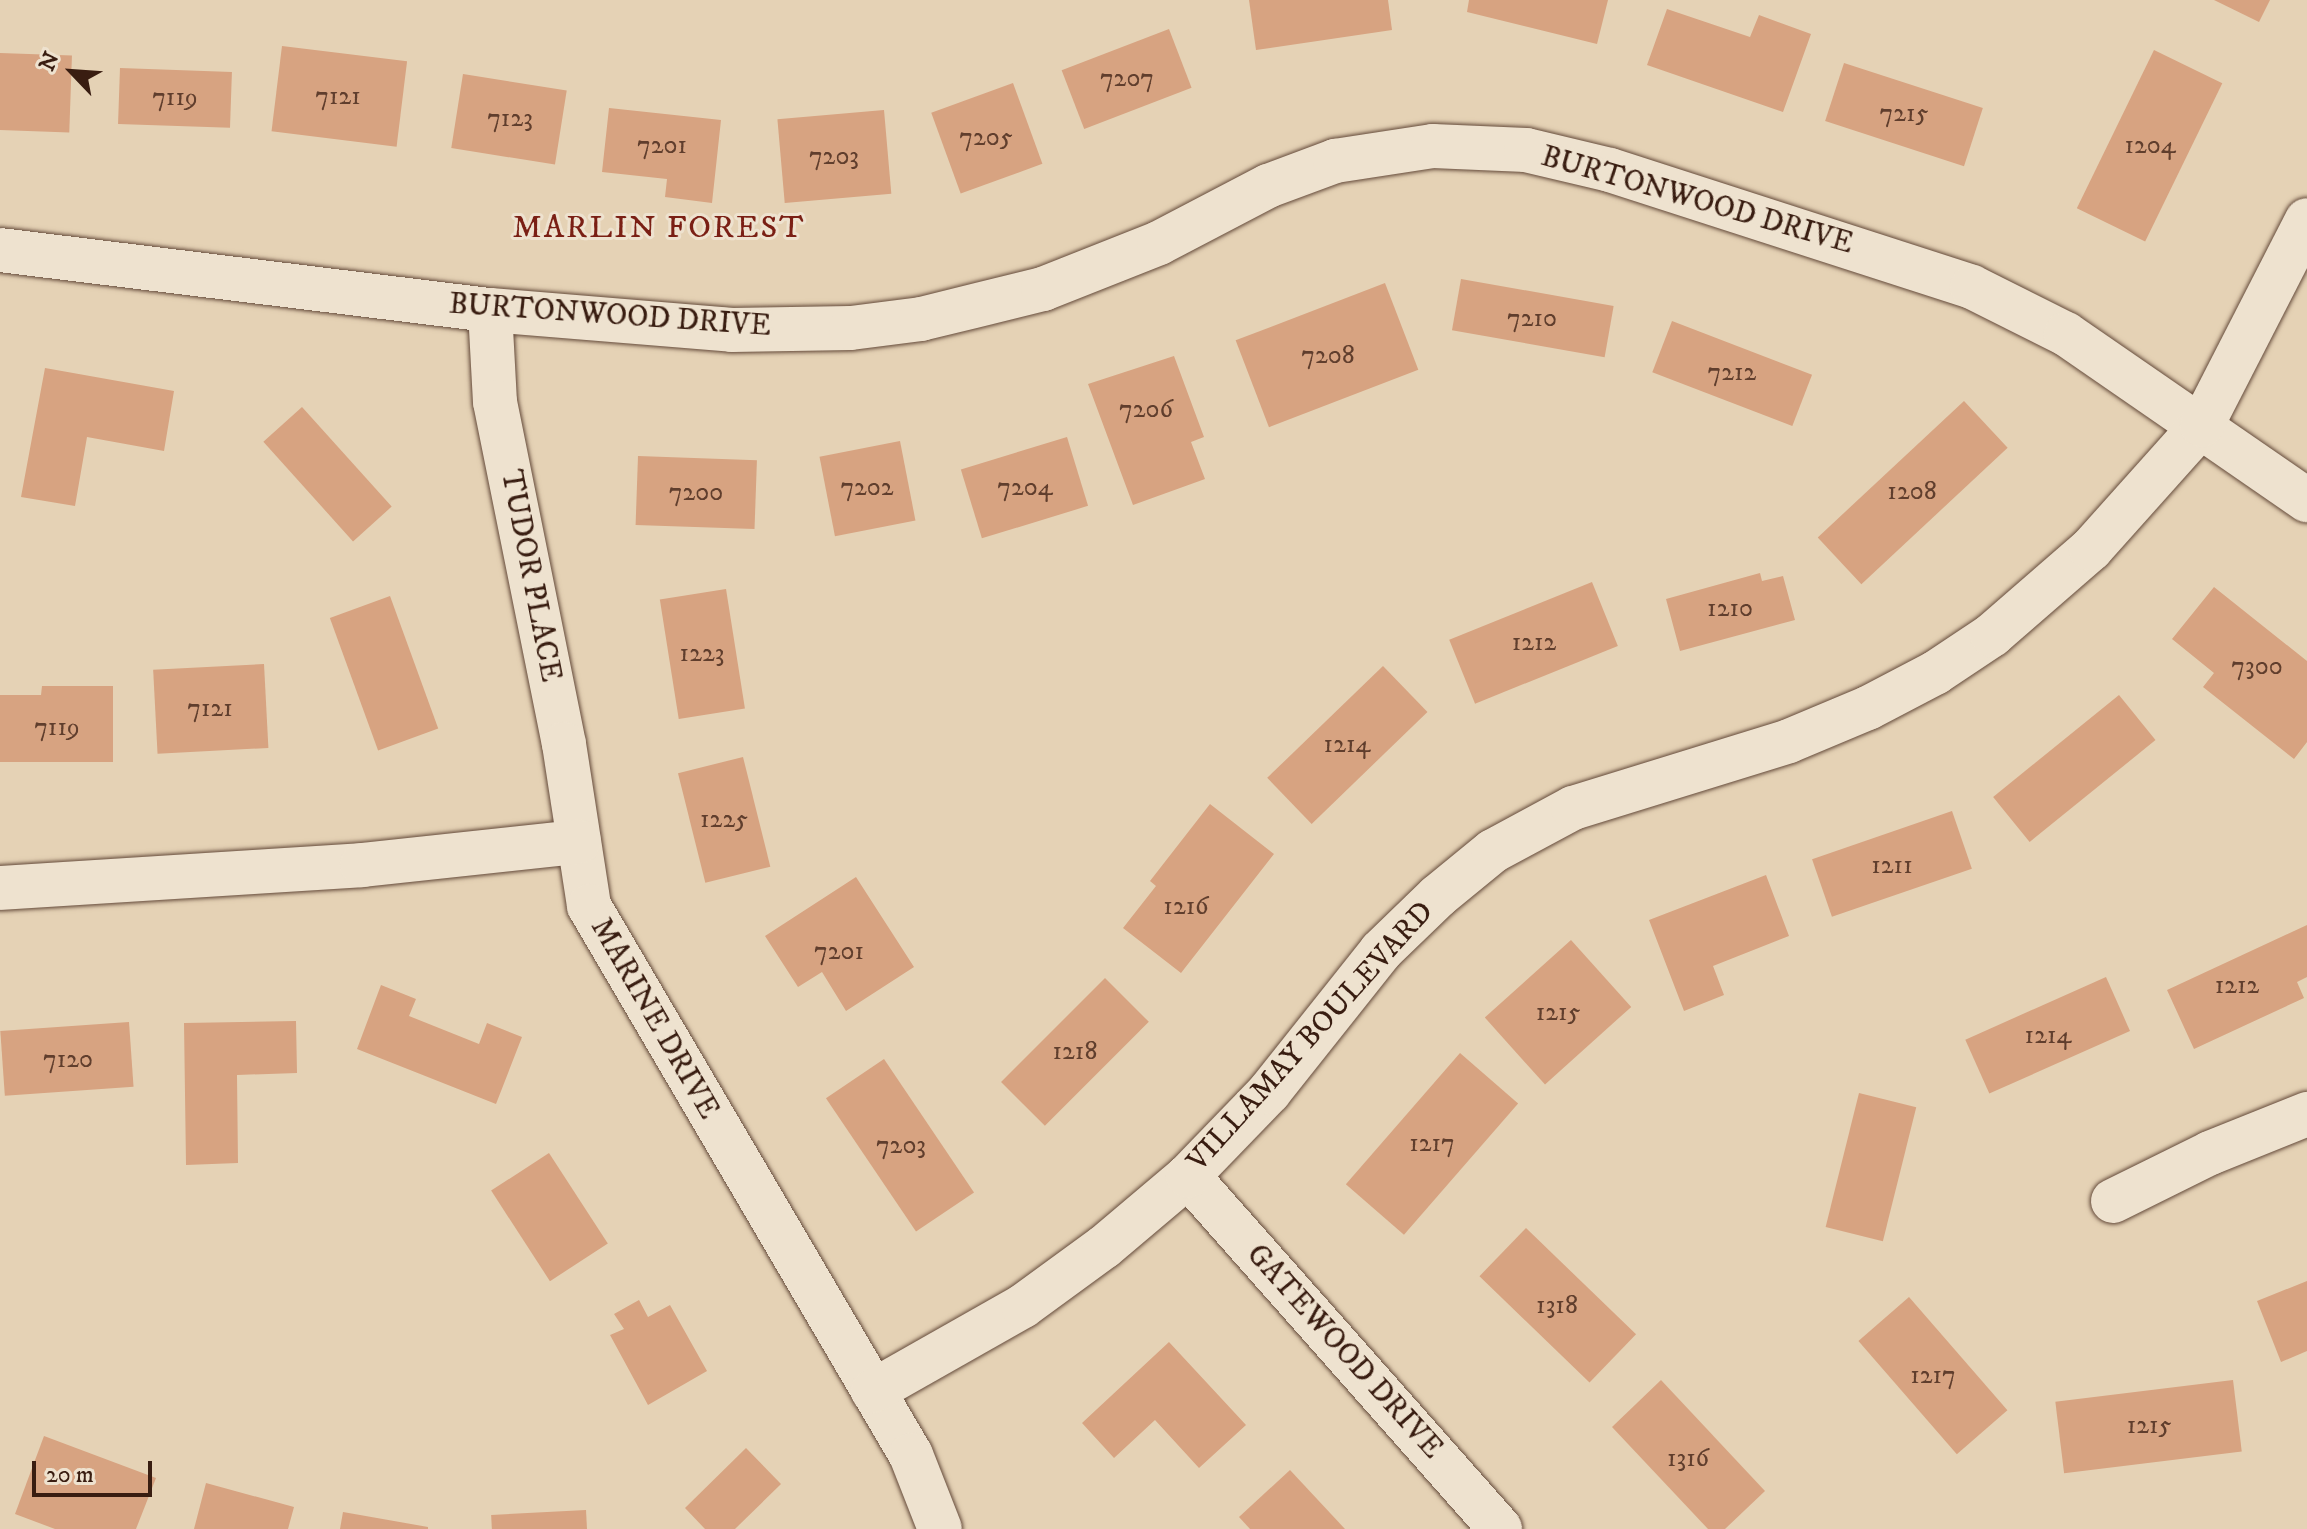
<!DOCTYPE html>
<html>
<head>
<meta charset="utf-8">
<style>
	body { margin:0 }
	#map { position:relative; width:2307px; height:1529px; overflow:hidden; background:#e5d2b5; font-family:"IM FELL DW Pica",serif }
	div>[style] { position:absolute }
	.building>* { inset:0; background:#d7a381; transform-origin:0 0 }
	.roads { filter:drop-shadow(0 0 2px #644a3a) drop-shadow(0 0 2px #644a3a) }
	.minor>* { height:44px; margin:-22px; padding:0 22px; transform-origin:22px; border-radius:22px; background:#eee2cf }
	span { translate:-50% -50%; white-space:nowrap; text-align:center; line-height:1.15; -webkit-text-stroke:6px #eee2cf; paint-order:stroke }
	.number-label { font-size:26px; color:#603e2d }
	.number-label span { -webkit-text-stroke-width:0 }
	.street-label { font-size:30px; color:#391d11 }
	.neighbourhood-label { font-size:32px; color:#7a1f14; letter-spacing:2px }
	.north { position:absolute; left:32px; top:32px; width:80px; height:80px; -webkit-text-stroke:6px #eee2cf; paint-order:stroke; rotate:295deg; font-size:22px; font-weight:700; line-height:32px; text-align:center; color:#391d11 }
	.north::after { content:''; display:block; margin:auto; width:28px; height:36px; background:#391d11; clip-path:polygon(50% 0,100% 100%,50% 72%,0 100%) }
	.scale { position:absolute; left:32px; top:1461px; width:120px; height:36px; box-sizing:border-box; border:4px solid #391d11; border-top:0; padding-left:10px; font-size:24px; line-height:28px; white-space:nowrap; color:#391d11; -webkit-text-stroke:6px #eee2cf; paint-order:stroke }
</style>
</head>
<body>
<div id="map">
	<div class="building">
		<div style="clip-path:polygon(1249px 0,1388px 0,1392px 30px,1256px 50px)"></div>
		<div style="clip-path:polygon(1469px 0,1608px 0,1597px 44px,1467px 12px)"></div>
		<div style="clip-path:polygon(2214px 0,2270px 0,2259px 22px)"></div>
		<div style="clip-path:polygon(1667px 9px,1750px 37px,1759px 15px,1811px 34px,1783px 112px,1647px 65px)"></div>
		<div style="left:1169px;top:29px;width:63px;height:115px;rotate:69deg"></div>
		<div style="left:282px;top:46px;width:126px;height:86px;rotate:7deg"></div>
		<div style="left:2154px;top:50px;width:76px;height:176px;rotate:26deg"></div>
		<div style="left:0;top:53px;width:72px;height:77px;rotate:2deg"></div>
		<div style="left:1844px;top:63px;width:146px;height:61px;rotate:18deg"></div>
		<div style="left:120px;top:68px;width:112px;height:56px;rotate:2deg"></div>
		<div style="left:463px;top:74px;width:105px;height:75px;rotate:9deg"></div>
		<div style="left:1013px;top:83px;width:86px;height:87px;rotate:70deg"></div>
		<div style="clip-path:polygon(609px 108px,721px 120px,712px 203px,665px 197px,667px 179px,602px 172px)"></div>
		<div style="left:884px;top:110px;width:84px;height:107px;rotate:85deg"></div>
		<div style="left:1461px;top:279px;width:155px;height:52px;rotate:10deg"></div>
		<div style="left:1385px;top:283px;width:93px;height:160px;rotate:69deg"></div>
		<div style="left:1672px;top:321px;width:150px;height:55px;rotate:21deg"></div>
		<div style="clip-path:polygon(1174px 356px,1204px 437px,1191px 442px,1205px 479px,1133px 505px,1088px 384px)"></div>
		<div style="clip-path:polygon(45px 368px,174px 391px,164px 451px,87px 437px,75px 506px,21px 497px)"></div>
		<div style="left:1964px;top:401px;width:64px;height:200px;rotate:47deg"></div>
		<div style="left:302px;top:407px;width:134px;height:52px;rotate:48deg"></div>
		<div style="left:1067px;top:437px;width:72px;height:111px;rotate:73deg"></div>
		<div style="left:900px;top:441px;width:81px;height:82px;rotate:79deg"></div>
		<div style="left:638px;top:456px;width:119px;height:69px;rotate:2deg"></div>
		<div style="clip-path:polygon(1760px 573px,1762px 581px,1783px 576px,1795px 620px,1680px 651px,1666px 599px)"></div>
		<div style="left:1592px;top:582px;width:69px;height:154px;rotate:68deg"></div>
		<div style="clip-path:polygon(2214px 587px,2307px 661px,2307px 742px,2294px 759px,2203px 687px,2214px 673px,2172px 639px)"></div>
		<div style="left:726px;top:589px;width:121px;height:67px;rotate:81deg"></div>
		<div style="left:390px;top:596px;width:141px;height:64px;rotate:70deg"></div>
		<div style="left:264px;top:664px;width:84px;height:111px;rotate:87deg"></div>
		<div style="left:1383px;top:666px;width:64px;height:161px;rotate:46deg"></div>
		<div style="clip-path:polygon(42px 686px,113px 686px,113px 762px,0 762px,0 695px,41px 695px)"></div>
		<div style="left:2119px;top:695px;width:58px;height:162px;rotate:51deg"></div>
		<div style="left:743px;top:757px;width:113px;height:67px;rotate:76deg"></div>
		<div style="clip-path:polygon(1210px 804px,1274px 854px,1181px 973px,1123px 928px,1156px 886px,1150px 881px)"></div>
		<div style="left:1952px;top:811px;width:61px;height:148px;rotate:71deg"></div>
		<div style="clip-path:polygon(1766px 875px,1789px 936px,1713px 966px,1724px 995px,1684px 1011px,1649px 920px)"></div>
		<div style="clip-path:polygon(856px 877px,914px 967px,846px 1011px,822px 972px,798px 987px,765px 936px)"></div>
		<div style="clip-path:polygon(2307px 925px,2307px 977px,2297px 982px,2304px 998px,2194px 1049px,2167px 990px)"></div>
		<div style="left:1571px;top:940px;width:90px;height:116px;rotate:48deg"></div>
		<div style="left:2106px;top:977px;width:59px;height:154px;rotate:66deg"></div>
		<div style="left:1105px;top:978px;width:62px;height:147px;rotate:45deg"></div>
		<div style="clip-path:polygon(381px 985px,416px 999px,409px 1016px,479px 1044px,487px 1023px,522px 1037px,496px 1104px,357px 1049px)"></div>
		<div style="clip-path:polygon(296px 1021px,297px 1073px,237px 1075px,238px 1163px,186px 1165px,184px 1023px)"></div>
		<div style="left:129px;top:1022px;width:65px;height:129px;rotate:86deg"></div>
		<div style="left:1460px;top:1053px;width:77px;height:174px;rotate:41deg"></div>
		<div style="left:884px;top:1059px;width:161px;height:70px;rotate:56deg"></div>
		<div style="left:1859px;top:1093px;width:59px;height:138px;rotate:14deg"></div>
		<div style="left:549px;top:1153px;width:108px;height:69px;rotate:57deg"></div>
		<div style="left:1526px;top:1228px;width:153px;height:67px;rotate:44deg"></div>
		<div style="clip-path:polygon(2307px 1281px,2307px 1351px,2281px 1362px,2257px 1301px)"></div>
		<div style="left:1909px;top:1297px;width:150px;height:67px;rotate:49deg"></div>
		<div style="clip-path:polygon(639px 1300px,648px 1317px,670px 1305px,707px 1371px,648px 1405px,610px 1335px,624px 1329px,614px 1314px)"></div>
		<div style="clip-path:polygon(1169px 1342px,1246px 1425px,1199px 1468px,1155px 1420px,1114px 1458px,1082px 1423px)"></div>
		<div style="clip-path:polygon(1661px 1380px,1765px 1491px,1725px 1529px,1708px 1529px,1612px 1427px)"></div>
		<div style="left:2233px;top:1380px;width:72px;height:179px;rotate:83deg"></div>
		<div style="clip-path:polygon(44px 1436px,156px 1478px,136px 1529px,55px 1529px,15px 1514px)"></div>
		<div style="clip-path:polygon(746px 1448px,781px 1484px,735px 1529px,705px 1529px,685px 1508px)"></div>
		<div style="clip-path:polygon(1290px 1470px,1345px 1529px,1250px 1529px,1239px 1517px)"></div>
		<div style="clip-path:polygon(206px 1483px,294px 1507px,288px 1529px,194px 1529px)"></div>
		<div style="left:586px;top:1510px;width:19px;height:95px;rotate:87deg"></div>
		<div style="clip-path:polygon(343px 1512px,428px 1527px,428px 1529px,340px 1529px)"></div>
	</div>
	<div class="roads">
		<div class="minor">
			<div style="left:0;top:250px;width:494px;rotate:7deg"></div>
			<div style="left:490px;top:310px;width:243px;rotate:4.7deg"></div>
			<div style="left:732px;top:330px;width:119px;rotate:-1deg"></div>
			<div style="left:851px;top:328px;width:71px;rotate:-7.3deg"></div>
			<div style="left:921px;top:319px;width:126px;rotate:-13.8deg"></div>
			<div style="left:1043px;top:289px;width:125px;rotate:-21.6deg"></div>
			<div style="left:1159px;top:243px;width:123px;rotate:-27.6deg"></div>
			<div style="left:1268px;top:186px;width:72px;rotate:-20.5deg"></div>
			<div style="left:1335px;top:161px;width:99px;rotate:-8.7deg"></div>
			<div style="left:1433px;top:146px;width:93px;rotate:2.5deg"></div>
			<div style="left:1526px;top:150px;width:86px;rotate:13.4deg"></div>
			<div style="left:1610px;top:170px;width:380px;rotate:17.9deg"></div>
			<div style="left:1972px;top:287px;width:105px;rotate:26.6deg"></div>
			<div style="left:2066px;top:334px;width:293px;rotate:34.6deg"></div>
			<div style="left:490px;top:310px;width:92px;rotate:86.9deg"></div>
			<div style="left:495px;top:402px;width:349px;rotate:78.6deg"></div>
			<div style="left:564px;top:744px;width:164px;rotate:81.2deg"></div>
			<div style="left:589px;top:906px;width:636px;rotate:59.61deg"></div>
			<div style="left:911px;top:1455px;width:79px;rotate:68.6deg"></div>
			<div style="left:0;top:888px;width:363px;rotate:-3.6deg"></div>
			<div style="left:362px;top:865px;width:218px;rotate:-6.1deg"></div>
			<div style="left:1188px;top:1176px;width:471px;rotate:48.5deg"></div>
			<div style="left:2113px;top:1201px;width:108px;rotate:-26.3deg"></div>
			<div style="left:2210px;top:1153px;width:105px;rotate:-21.9deg"></div>
			<div style="left:873px;top:1391px;width:172px;rotate:-29.5deg"></div>
			<div style="left:1023px;top:1306px;width:100px;rotate:-36.1deg"></div>
			<div style="left:1104px;top:1247px;width:110px;rotate:-40.2deg"></div>
			<div style="left:1188px;top:1176px;width:117px;rotate:-46deg"></div>
			<div style="left:1269px;top:1092px;width:180px;rotate:-51.5deg"></div>
			<div style="left:1381px;top:951px;width:79px;rotate:-44deg"></div>
			<div style="left:1438px;top:896px;width:71px;rotate:-39.3deg"></div>
			<div style="left:1493px;top:851px;width:91px;rotate:-28.3deg"></div>
			<div style="left:1573px;top:808px;width:226px;rotate:-17.2deg"></div>
			<div style="left:1789px;top:741px;width:86px;rotate:-22.7deg"></div>
			<div style="left:1868px;top:708px;width:76px;rotate:-27.6deg"></div>
			<div style="left:1935px;top:673px;width:69px;rotate:-33.7deg"></div>
			<div style="left:1992px;top:635px;width:131px;rotate:-41deg"></div>
			<div style="left:2091px;top:549px;width:166px;rotate:-48.2deg"></div>
			<div style="left:2202px;top:425px;width:230px;rotate:-62.9deg"></div>
		</div>
	</div>
	<div class="number-label">
		<span style="left:1127px;top:79px">7207</span>
		<span style="left:338px;top:97px">7121</span>
		<span style="left:175px;top:98px">7119</span>
		<span style="left:1904px;top:114px">7215</span>
		<span style="left:510px;top:119px">7123</span>
		<span style="left:986px;top:138px">7205</span>
		<span style="left:662px;top:146px">7201</span>
		<span style="left:2150px;top:146px">1204</span>
		<span style="left:834px;top:157px">7203</span>
		<span style="left:1532px;top:319px">7210</span>
		<span style="left:1328px;top:356px">7208</span>
		<span style="left:1732px;top:373px">7212</span>
		<span style="left:1146px;top:410px">7206</span>
		<span style="left:867px;top:488px">7202</span>
		<span style="left:1025px;top:488px">7204</span>
		<span style="left:1912px;top:492px">1208</span>
		<span style="left:696px;top:493px">7200</span>
		<span style="left:1730px;top:609px">1210</span>
		<span style="left:1534px;top:643px">1212</span>
		<span style="left:702px;top:654px">1223</span>
		<span style="left:2257px;top:667px">7300</span>
		<span style="left:210px;top:709px">7121</span>
		<span style="left:57px;top:728px">7119</span>
		<span style="left:1347px;top:745px">1214</span>
		<span style="left:724px;top:820px">1225</span>
		<span style="left:1892px;top:866px">1211</span>
		<span style="left:1186px;top:907px">1216</span>
		<span style="left:839px;top:952px">7201</span>
		<span style="left:2237px;top:986px">1212</span>
		<span style="left:1558px;top:1013px">1215</span>
		<span style="left:2048px;top:1036px">1214</span>
		<span style="left:1075px;top:1052px">1218</span>
		<span style="left:68px;top:1060px">7120</span>
		<span style="left:1432px;top:1144px">1217</span>
		<span style="left:901px;top:1146px">7203</span>
		<span style="left:1557px;top:1306px">1318</span>
		<span style="left:1933px;top:1376px">1217</span>
		<span style="left:2149px;top:1426px">1215</span>
		<span style="left:1688px;top:1459px">1316</span>
	</div>
	<div class="street-label">
		<span style="left:1697px;top:201px;rotate:16deg">BURTONWOOD DRIVE</span>
		<span style="left:610px;top:316px;rotate:4deg">BURTONWOOD DRIVE</span>
		<span style="left:530px;top:576px;rotate:79deg">TUDOR PLACE</span>
		<span style="left:654px;top:1019px;rotate:60deg">MARINE DRIVE</span>
		<span style="left:1311px;top:1037px;rotate:-48deg">VILLAMAY BOULEVARD</span>
		<span style="left:1344px;top:1352px;rotate:48deg">GATEWOOD DRIVE</span>
	</div>
	<div class="neighbourhood-label">
		<span style="left:659px;top:228px">MARLIN FOREST</span>
	</div>
	<div class="north">N</div>
	<div class="scale">20 m</div>
</div>
</body>
</html>
